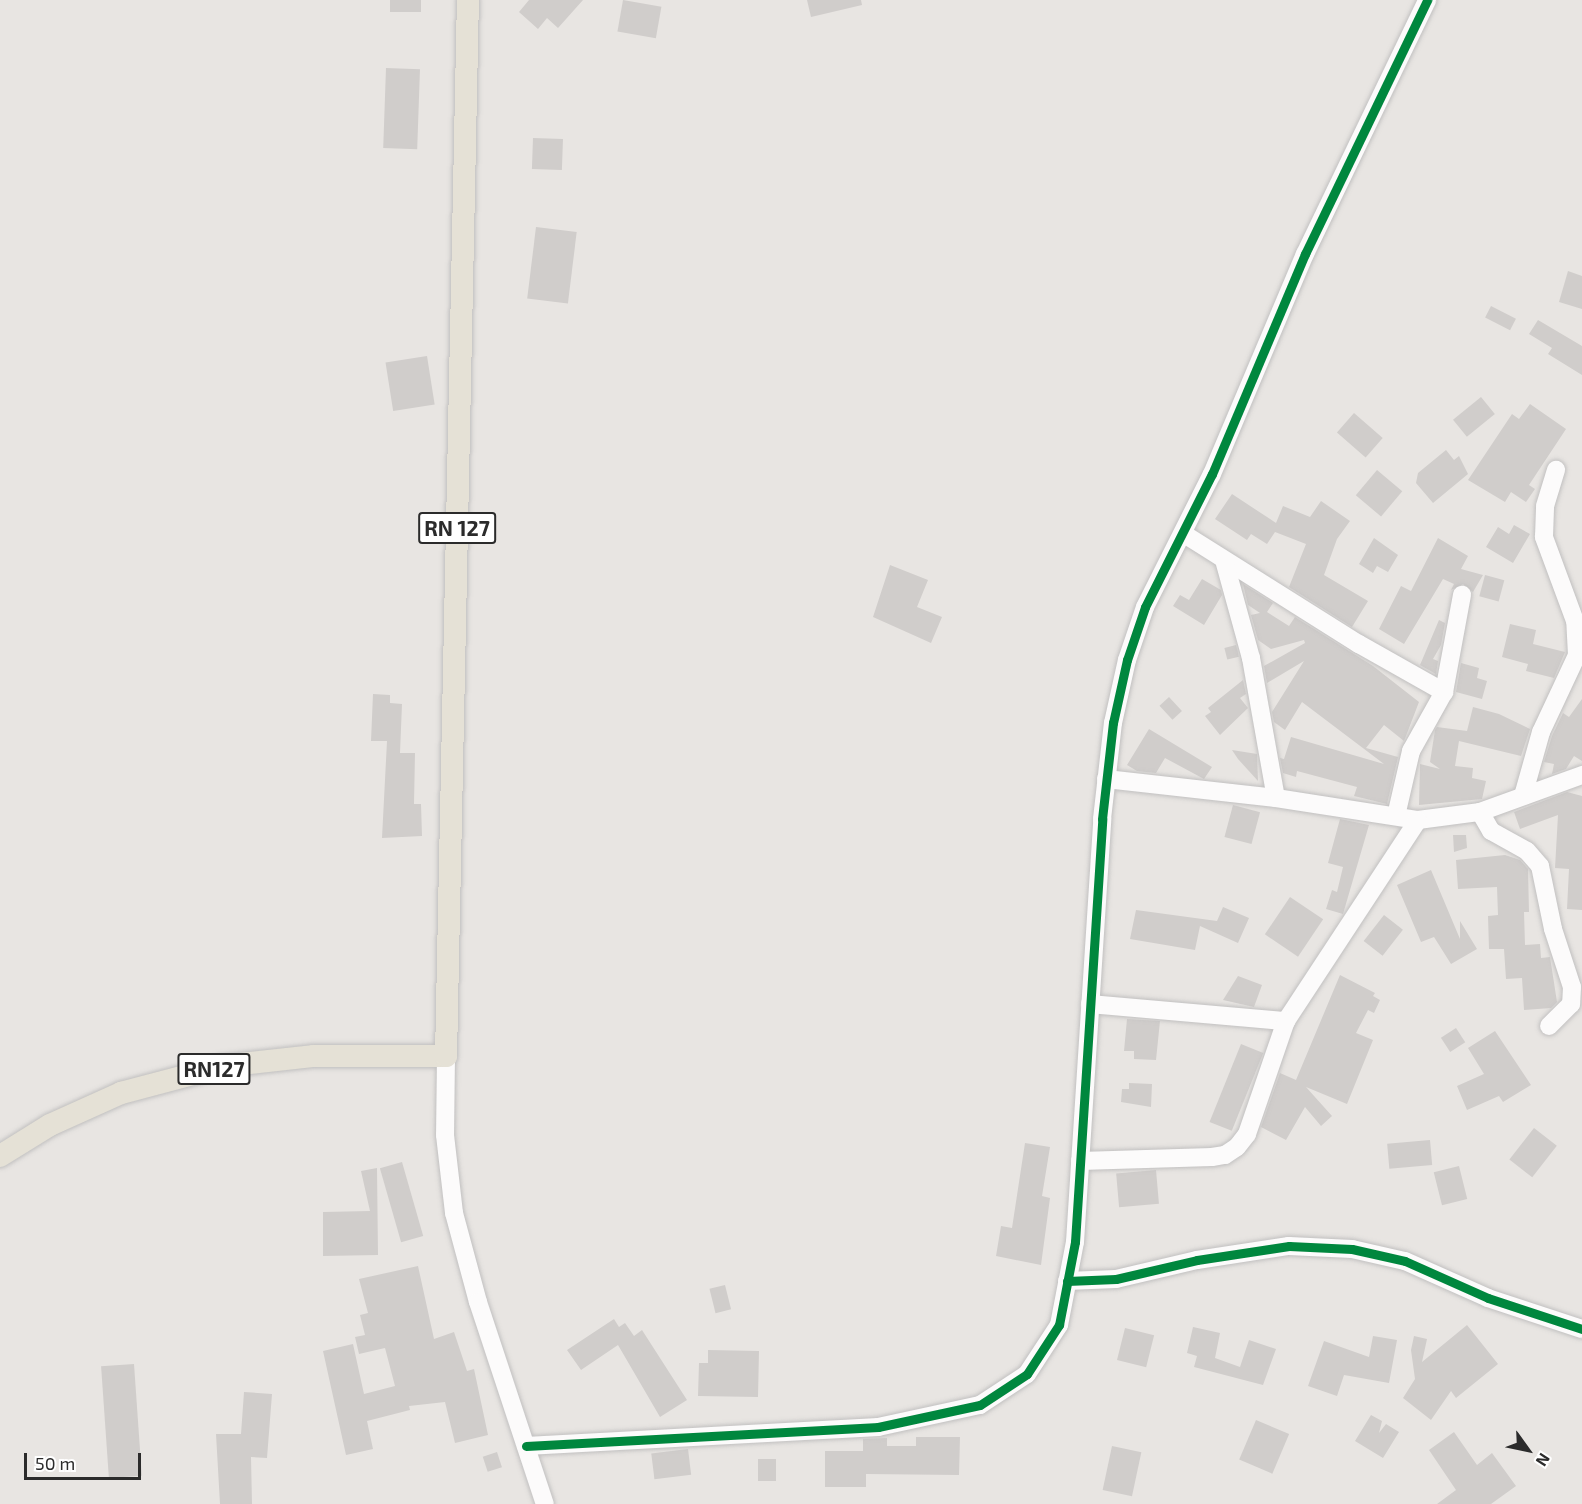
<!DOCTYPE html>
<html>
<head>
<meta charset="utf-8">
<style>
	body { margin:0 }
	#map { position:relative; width:1582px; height:1504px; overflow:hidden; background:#e8e5e2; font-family:"Exo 2",sans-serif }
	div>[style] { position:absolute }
	.building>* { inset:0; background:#d0cdcb; transform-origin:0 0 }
	.roads { filter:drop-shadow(0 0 2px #c1c0c0) drop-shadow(0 0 2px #c1c0c0) }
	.minor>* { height:18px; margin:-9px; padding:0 9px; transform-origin:9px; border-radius:9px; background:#fcfbfb }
	.major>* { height:22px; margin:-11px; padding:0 11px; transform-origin:11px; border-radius:11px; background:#e5e1d6 }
	.cycleway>* { height:9px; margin:-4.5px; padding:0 4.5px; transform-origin:4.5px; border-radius:4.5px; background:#00873e }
	span { translate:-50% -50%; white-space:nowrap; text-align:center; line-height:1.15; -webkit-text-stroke:6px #fff; paint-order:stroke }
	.shield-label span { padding:2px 4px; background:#fff; border:2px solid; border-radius:4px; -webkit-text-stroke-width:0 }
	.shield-label { font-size:21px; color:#2b2b2b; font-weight:700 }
	.north { position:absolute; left:1498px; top:1420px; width:60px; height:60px; -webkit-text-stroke:4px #fff; paint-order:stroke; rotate:123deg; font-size:16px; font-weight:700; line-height:24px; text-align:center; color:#2b2b2b }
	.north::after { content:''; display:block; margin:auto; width:21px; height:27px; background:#2b2b2b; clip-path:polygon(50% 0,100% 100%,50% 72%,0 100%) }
	.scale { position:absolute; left:24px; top:1453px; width:117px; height:27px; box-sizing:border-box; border:3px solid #2b2b2b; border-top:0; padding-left:8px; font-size:18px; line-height:21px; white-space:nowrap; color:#2b2b2b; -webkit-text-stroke:4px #fff; paint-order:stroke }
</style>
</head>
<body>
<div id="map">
	<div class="building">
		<div style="left:390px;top:0;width:31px;height:12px"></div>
		<div style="clip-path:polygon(529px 0,583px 0,558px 28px,547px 18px,538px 29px,519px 12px)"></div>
		<div style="left:623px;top:0;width:39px;height:32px;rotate:10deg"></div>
		<div style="clip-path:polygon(807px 0,861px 0,862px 5px,811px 17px)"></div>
		<div style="left:386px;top:68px;width:34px;height:80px;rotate:2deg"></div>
		<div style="left:533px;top:138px;width:30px;height:31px;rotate:2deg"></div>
		<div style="left:536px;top:227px;width:41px;height:72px;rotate:7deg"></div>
		<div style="clip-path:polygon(1568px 271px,1582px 276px,1582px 309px,1559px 302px)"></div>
		<div style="left:1491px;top:306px;width:28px;height:13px;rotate:27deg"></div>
		<div style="clip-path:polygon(1538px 320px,1582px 346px,1582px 375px,1548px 354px,1552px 348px,1529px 334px)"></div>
		<div style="left:427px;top:356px;width:49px;height:42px;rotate:81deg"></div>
		<div style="left:1481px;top:397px;width:22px;height:36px;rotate:51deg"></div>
		<div style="clip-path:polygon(1530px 404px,1566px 429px,1529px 485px,1535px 489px,1526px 502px,1511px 492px,1505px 502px,1468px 480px,1512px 414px,1519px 419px)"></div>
		<div style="left:1354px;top:413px;width:38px;height:26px;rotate:41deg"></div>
		<div style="clip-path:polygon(1446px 450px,1454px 460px,1459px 456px,1468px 474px,1433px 503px,1416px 483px,1418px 473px)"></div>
		<div style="left:1377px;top:470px;width:33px;height:33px;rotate:40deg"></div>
		<div style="clip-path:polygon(1232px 494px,1276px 523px,1283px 506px,1310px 517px,1321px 501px,1350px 521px,1337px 539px,1324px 575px,1368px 601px,1352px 627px,1289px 587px,1306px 544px,1275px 532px,1267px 544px,1251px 534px,1247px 540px,1215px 519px)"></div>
		<div style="clip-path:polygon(1514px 525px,1530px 534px,1513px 563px,1486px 547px,1498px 527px,1509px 534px)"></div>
		<div style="clip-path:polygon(1374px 538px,1398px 555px,1388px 572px,1377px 566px,1373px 573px,1359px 564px)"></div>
		<div style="clip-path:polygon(1438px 538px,1468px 556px,1461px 569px,1483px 575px,1473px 592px,1463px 584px,1451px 590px,1454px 584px,1443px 579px,1404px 644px,1379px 629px,1401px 586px,1411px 591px)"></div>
		<div style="clip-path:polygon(890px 565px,928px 580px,917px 607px,942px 617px,931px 643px,873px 617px)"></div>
		<div style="left:1485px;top:575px;width:20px;height:22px;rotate:15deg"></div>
		<div style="clip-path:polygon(1202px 579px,1221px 590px,1222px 595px,1204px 625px,1173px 606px,1180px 595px,1189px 600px)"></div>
		<div style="clip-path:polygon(1243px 584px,1273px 603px,1267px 612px,1289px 626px,1295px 617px,1373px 666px,1419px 702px,1404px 741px,1384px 725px,1366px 748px,1398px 757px,1387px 804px,1354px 796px,1357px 787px,1297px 771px,1296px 777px,1283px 773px,1280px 758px,1284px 759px,1291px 737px,1384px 764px,1302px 702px,1285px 730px,1274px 722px,1272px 712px,1304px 661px,1267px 683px,1264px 666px,1305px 643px,1304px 640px,1271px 649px,1258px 640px,1251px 615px,1260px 613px,1248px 605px)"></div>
		<div style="clip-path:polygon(1439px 620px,1445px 623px,1441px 645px,1433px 659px,1438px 661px,1436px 674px,1420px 665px)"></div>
		<div style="clip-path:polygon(1510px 624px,1536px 630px,1533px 644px,1565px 652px,1554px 678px,1526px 671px,1528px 664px,1502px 657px)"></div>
		<div style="left:1236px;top:645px;width:12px;height:12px;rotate:76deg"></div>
		<div style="clip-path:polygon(1461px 663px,1479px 668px,1477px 678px,1487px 681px,1482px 699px,1456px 692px)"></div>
		<div style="clip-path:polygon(1243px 680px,1246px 694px,1240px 698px,1248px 708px,1220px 735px,1205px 716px,1211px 712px,1208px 708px)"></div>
		<div style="clip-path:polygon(373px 694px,390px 695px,390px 703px,402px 704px,400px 753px,415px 753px,414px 804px,421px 804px,422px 836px,382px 838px,387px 741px,371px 741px)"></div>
		<div style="left:1169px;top:697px;width:19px;height:13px;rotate:47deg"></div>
		<div style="clip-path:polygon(1582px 699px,1582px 761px,1574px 756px,1566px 769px,1552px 774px,1554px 764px,1544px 762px,1552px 736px,1563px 713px,1569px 717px)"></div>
		<div style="clip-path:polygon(1473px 707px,1499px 714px,1530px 729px,1521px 756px,1459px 741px,1455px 766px,1473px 768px,1472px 778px,1486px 781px,1482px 799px,1419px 805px,1420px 764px,1440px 769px,1430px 762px,1435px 730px,1437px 727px,1467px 731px)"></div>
		<div style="clip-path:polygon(1149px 729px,1212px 767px,1204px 779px,1165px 758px,1156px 773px,1137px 771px,1127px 765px)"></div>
		<div style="clip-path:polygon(1232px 750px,1257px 754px,1258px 781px,1238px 759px)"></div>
		<div style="clip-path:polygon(1567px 792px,1582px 796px,1582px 910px,1567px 909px,1569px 869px,1555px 868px,1558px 815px,1520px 829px,1514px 812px)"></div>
		<div style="left:1233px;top:805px;width:28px;height:33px;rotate:15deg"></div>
		<div style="clip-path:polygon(1340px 819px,1369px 825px,1343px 914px,1326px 909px,1332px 890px,1337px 892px,1343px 867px,1328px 863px)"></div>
		<div style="clip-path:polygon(1453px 835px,1466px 835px,1467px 848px,1454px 852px)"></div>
		<div style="clip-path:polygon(1505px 855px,1520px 860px,1528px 869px,1529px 912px,1524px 912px,1525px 945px,1540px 944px,1541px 958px,1550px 957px,1557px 1002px,1551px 1008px,1524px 1010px,1522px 978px,1506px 979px,1504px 949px,1489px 949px,1488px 916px,1498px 915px,1497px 887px,1458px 889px,1456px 860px)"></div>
		<div style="clip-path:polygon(1431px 870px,1460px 939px,1460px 921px,1477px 949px,1451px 964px,1434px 937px,1421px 942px,1397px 885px)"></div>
		<div style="left:1290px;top:897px;width:40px;height:45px;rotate:34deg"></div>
		<div style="clip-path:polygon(1223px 907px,1249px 918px,1238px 943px,1200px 926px,1195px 950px,1130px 939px,1136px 910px,1217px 921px)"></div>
		<div style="left:1384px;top:915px;width:24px;height:33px;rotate:38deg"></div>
		<div style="clip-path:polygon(1340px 975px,1375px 993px,1373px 996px,1380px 1000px,1374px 1013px,1368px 1010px,1356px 1033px,1373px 1040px,1347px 1104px,1306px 1087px,1332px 1116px,1321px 1126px,1305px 1107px,1286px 1140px,1261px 1127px,1280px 1073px,1296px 1080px)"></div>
		<div style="clip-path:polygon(1238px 976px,1262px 985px,1254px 1007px,1223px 1000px)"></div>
		<div style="clip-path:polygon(1127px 1019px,1160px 1021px,1156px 1060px,1134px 1059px,1134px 1051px,1124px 1051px)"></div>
		<div style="left:1456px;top:1028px;width:17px;height:18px;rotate:57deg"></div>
		<div style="clip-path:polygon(1495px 1031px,1531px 1085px,1503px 1102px,1499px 1096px,1467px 1110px,1457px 1086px,1484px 1074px,1468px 1048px)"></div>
		<div style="left:1241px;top:1044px;width:24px;height:84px;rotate:22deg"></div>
		<div style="clip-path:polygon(1129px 1083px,1152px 1084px,1151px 1107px,1121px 1102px,1122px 1089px,1129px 1089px)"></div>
		<div style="left:1534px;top:1128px;width:29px;height:40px;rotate:38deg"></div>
		<div style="left:1430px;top:1140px;width:25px;height:43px;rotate:85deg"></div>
		<div style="clip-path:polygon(1025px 1143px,1050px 1147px,1042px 1196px,1050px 1198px,1041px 1265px,996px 1256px,1001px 1226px,1012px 1228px)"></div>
		<div style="left:402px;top:1162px;width:77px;height:23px;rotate:74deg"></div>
		<div style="left:1459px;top:1166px;width:34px;height:26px;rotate:76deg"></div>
		<div style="clip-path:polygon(377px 1168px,378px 1255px,323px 1256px,323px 1212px,370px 1211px,361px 1171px)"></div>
		<div style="left:1156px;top:1170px;width:34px;height:40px;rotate:85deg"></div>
		<div style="clip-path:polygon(418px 1266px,434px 1339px,454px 1332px,467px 1371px,474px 1369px,488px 1435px,455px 1443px,445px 1402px,409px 1406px,410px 1410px,367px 1421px,373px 1449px,346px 1455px,323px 1351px,353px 1344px,364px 1394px,395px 1386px,385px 1348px,359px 1354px,355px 1337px,365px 1335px,360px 1315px,368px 1313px,359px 1279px)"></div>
		<div style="left:725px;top:1285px;width:25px;height:16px;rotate:76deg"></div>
		<div style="clip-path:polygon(614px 1319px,619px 1327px,625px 1323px,634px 1336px,642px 1330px,687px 1400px,660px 1417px,618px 1345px,581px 1370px,567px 1350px)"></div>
		<div style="clip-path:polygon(1467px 1325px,1498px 1364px,1456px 1398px,1451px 1391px,1431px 1420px,1403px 1398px,1415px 1379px,1411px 1350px,1414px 1336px,1427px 1339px,1422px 1362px)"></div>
		<div style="clip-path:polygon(1193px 1327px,1220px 1333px,1215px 1358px,1240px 1367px,1249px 1340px,1276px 1349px,1263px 1385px,1194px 1367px,1197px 1356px,1187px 1353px)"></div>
		<div style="left:1125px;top:1328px;width:30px;height:33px;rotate:14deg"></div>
		<div style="clip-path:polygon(1373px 1336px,1397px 1340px,1389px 1383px,1344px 1375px,1337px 1396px,1308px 1386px,1324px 1341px,1369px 1357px)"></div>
		<div style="clip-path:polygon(708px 1350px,759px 1351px,758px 1397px,698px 1396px,699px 1363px,708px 1363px)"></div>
		<div style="left:134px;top:1364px;width:112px;height:33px;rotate:86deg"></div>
		<div style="clip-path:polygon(244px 1392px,272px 1394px,267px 1458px,251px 1457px,252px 1504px,220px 1504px,216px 1434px,241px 1434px)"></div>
		<div style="clip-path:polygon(1371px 1415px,1382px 1421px,1379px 1433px,1386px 1424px,1399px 1432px,1383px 1458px,1355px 1441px)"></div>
		<div style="left:1256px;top:1420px;width:36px;height:43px;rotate:23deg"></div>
		<div style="clip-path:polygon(1454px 1432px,1477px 1465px,1492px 1453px,1516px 1486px,1491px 1504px,1437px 1504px,1456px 1490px,1429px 1450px)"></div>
		<div style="clip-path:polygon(916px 1437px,960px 1437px,959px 1475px,866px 1474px,866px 1487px,825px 1487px,825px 1451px,863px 1451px,863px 1439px,887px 1438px,887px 1446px,916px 1446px)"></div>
		<div style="left:1112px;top:1446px;width:30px;height:45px;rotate:12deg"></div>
		<div style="left:688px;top:1449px;width:26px;height:37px;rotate:83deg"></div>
		<div style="left:497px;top:1452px;width:16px;height:15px;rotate:72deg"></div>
		<div style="left:758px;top:1459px;width:18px;height:22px"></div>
	</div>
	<div class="roads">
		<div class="minor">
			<div style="left:1184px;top:534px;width:207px;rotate:32.2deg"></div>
			<div style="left:1359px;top:644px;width:98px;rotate:29.5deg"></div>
			<div style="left:1224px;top:560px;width:102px;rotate:74.6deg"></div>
			<div style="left:1251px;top:658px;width:142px;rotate:79.9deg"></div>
			<div style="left:1106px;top:779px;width:171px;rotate:6.4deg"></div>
			<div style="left:1276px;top:798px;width:144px;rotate:8.8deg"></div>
			<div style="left:1418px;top:820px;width:63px;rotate:-7.4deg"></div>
			<div style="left:1480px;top:812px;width:109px;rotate:-19.9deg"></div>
			<div style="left:1523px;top:796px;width:66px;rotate:-74.3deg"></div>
			<div style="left:1541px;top:732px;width:85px;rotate:-64.9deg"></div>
			<div style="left:1577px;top:655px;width:34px;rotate:-93deg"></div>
			<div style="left:1575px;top:621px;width:90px;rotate:-110.3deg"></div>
			<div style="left:1544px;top:537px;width:31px;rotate:-88deg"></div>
			<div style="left:1545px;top:506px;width:38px;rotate:-73deg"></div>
			<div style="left:1480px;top:812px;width:22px;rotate:60deg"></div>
			<div style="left:1491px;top:831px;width:41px;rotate:29.1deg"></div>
			<div style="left:1527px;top:851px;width:20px;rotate:49deg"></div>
			<div style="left:1540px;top:866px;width:64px;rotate:78.3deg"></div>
			<div style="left:1553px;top:929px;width:61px;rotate:71.9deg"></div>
			<div style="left:1572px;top:987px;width:17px;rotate:93deg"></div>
			<div style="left:1571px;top:1004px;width:31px;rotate:135deg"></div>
			<div style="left:1396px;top:816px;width:67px;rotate:-77deg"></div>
			<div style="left:1411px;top:751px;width:68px;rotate:-60.8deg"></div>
			<div style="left:1444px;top:692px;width:99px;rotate:-79.5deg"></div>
			<div style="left:1090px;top:1004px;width:197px;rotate:5deg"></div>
			<div style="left:1286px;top:1021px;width:240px;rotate:-56.7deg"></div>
			<div style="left:446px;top:1056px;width:79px;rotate:90.7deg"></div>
			<div style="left:445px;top:1135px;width:79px;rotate:83.4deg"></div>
			<div style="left:454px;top:1213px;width:92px;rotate:74.9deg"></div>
			<div style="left:478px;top:1302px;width:213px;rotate:71.7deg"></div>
			<div style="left:1080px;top:1161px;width:132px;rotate:-1.7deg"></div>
			<div style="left:1212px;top:1157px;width:13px;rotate:-9deg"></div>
			<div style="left:1225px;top:1155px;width:14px;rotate:-34deg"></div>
			<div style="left:1237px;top:1147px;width:16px;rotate:-52deg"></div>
			<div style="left:1247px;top:1134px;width:120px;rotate:-71deg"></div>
			<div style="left:1067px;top:1281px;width:49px;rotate:-2.3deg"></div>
			<div style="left:1116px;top:1279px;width:83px;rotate:-13.2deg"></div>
			<div style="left:1197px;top:1260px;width:93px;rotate:-8.7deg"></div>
			<div style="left:1289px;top:1246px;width:63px;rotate:2.7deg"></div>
			<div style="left:1352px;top:1249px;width:54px;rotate:12.8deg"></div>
			<div style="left:1405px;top:1261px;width:91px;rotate:24deg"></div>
			<div style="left:1488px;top:1298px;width:99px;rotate:18.3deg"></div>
			<div style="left:526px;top:1446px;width:353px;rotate:-3.1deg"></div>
			<div style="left:878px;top:1427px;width:104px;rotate:-12.2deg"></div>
			<div style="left:980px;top:1405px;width:56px;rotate:-33.4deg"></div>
			<div style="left:1027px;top:1374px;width:59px;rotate:-56.9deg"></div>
			<div style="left:1059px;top:1325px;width:85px;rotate:-79.1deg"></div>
			<div style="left:1075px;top:1242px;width:424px;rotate:-86.3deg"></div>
			<div style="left:1102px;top:819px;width:97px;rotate:-83.5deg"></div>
			<div style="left:1113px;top:723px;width:65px;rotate:-77.5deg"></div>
			<div style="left:1127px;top:660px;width:56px;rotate:-71.2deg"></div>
			<div style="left:1145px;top:607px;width:149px;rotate:-63.3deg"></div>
			<div style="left:1212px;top:474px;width:239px;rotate:-67.1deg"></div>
			<div style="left:1305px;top:254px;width:282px;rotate:-64.3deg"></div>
		</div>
		<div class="major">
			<div style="left:0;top:1156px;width:59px;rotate:-31.8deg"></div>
			<div style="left:50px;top:1125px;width:78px;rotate:-24.3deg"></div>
			<div style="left:121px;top:1093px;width:106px;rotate:-14.8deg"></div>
			<div style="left:223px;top:1066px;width:92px;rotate:-6.3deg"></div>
			<div style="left:314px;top:1056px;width:132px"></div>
			<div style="left:446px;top:1056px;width:1056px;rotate:-88.81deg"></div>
		</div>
	</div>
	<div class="cycleway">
		<div style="left:1067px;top:1281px;width:49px;rotate:-2.3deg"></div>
		<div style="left:1116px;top:1279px;width:83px;rotate:-13.2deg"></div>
		<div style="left:1197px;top:1260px;width:93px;rotate:-8.7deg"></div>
		<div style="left:1289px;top:1246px;width:63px;rotate:2.7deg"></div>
		<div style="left:1352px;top:1249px;width:54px;rotate:12.8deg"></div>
		<div style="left:1405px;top:1261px;width:91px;rotate:24deg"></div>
		<div style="left:1488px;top:1298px;width:99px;rotate:18.3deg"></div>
		<div style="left:526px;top:1446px;width:353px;rotate:-3.1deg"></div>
		<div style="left:878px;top:1427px;width:104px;rotate:-12.2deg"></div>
		<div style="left:980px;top:1405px;width:56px;rotate:-33.4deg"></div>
		<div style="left:1027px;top:1374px;width:59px;rotate:-56.9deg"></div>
		<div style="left:1059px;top:1325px;width:85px;rotate:-79.1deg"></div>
		<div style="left:1075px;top:1242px;width:424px;rotate:-86.3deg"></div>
		<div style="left:1102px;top:819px;width:97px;rotate:-83.5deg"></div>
		<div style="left:1113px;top:723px;width:65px;rotate:-77.5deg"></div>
		<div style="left:1127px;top:660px;width:56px;rotate:-71.2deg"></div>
		<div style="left:1145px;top:607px;width:149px;rotate:-63.3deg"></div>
		<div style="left:1212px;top:474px;width:239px;rotate:-67.1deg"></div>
		<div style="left:1305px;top:254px;width:282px;rotate:-64.3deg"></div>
	</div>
	<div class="shield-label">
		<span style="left:457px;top:528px">RN 127</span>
		<span style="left:214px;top:1069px">RN127</span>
	</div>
	<div class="north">N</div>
	<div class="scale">50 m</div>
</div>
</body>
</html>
